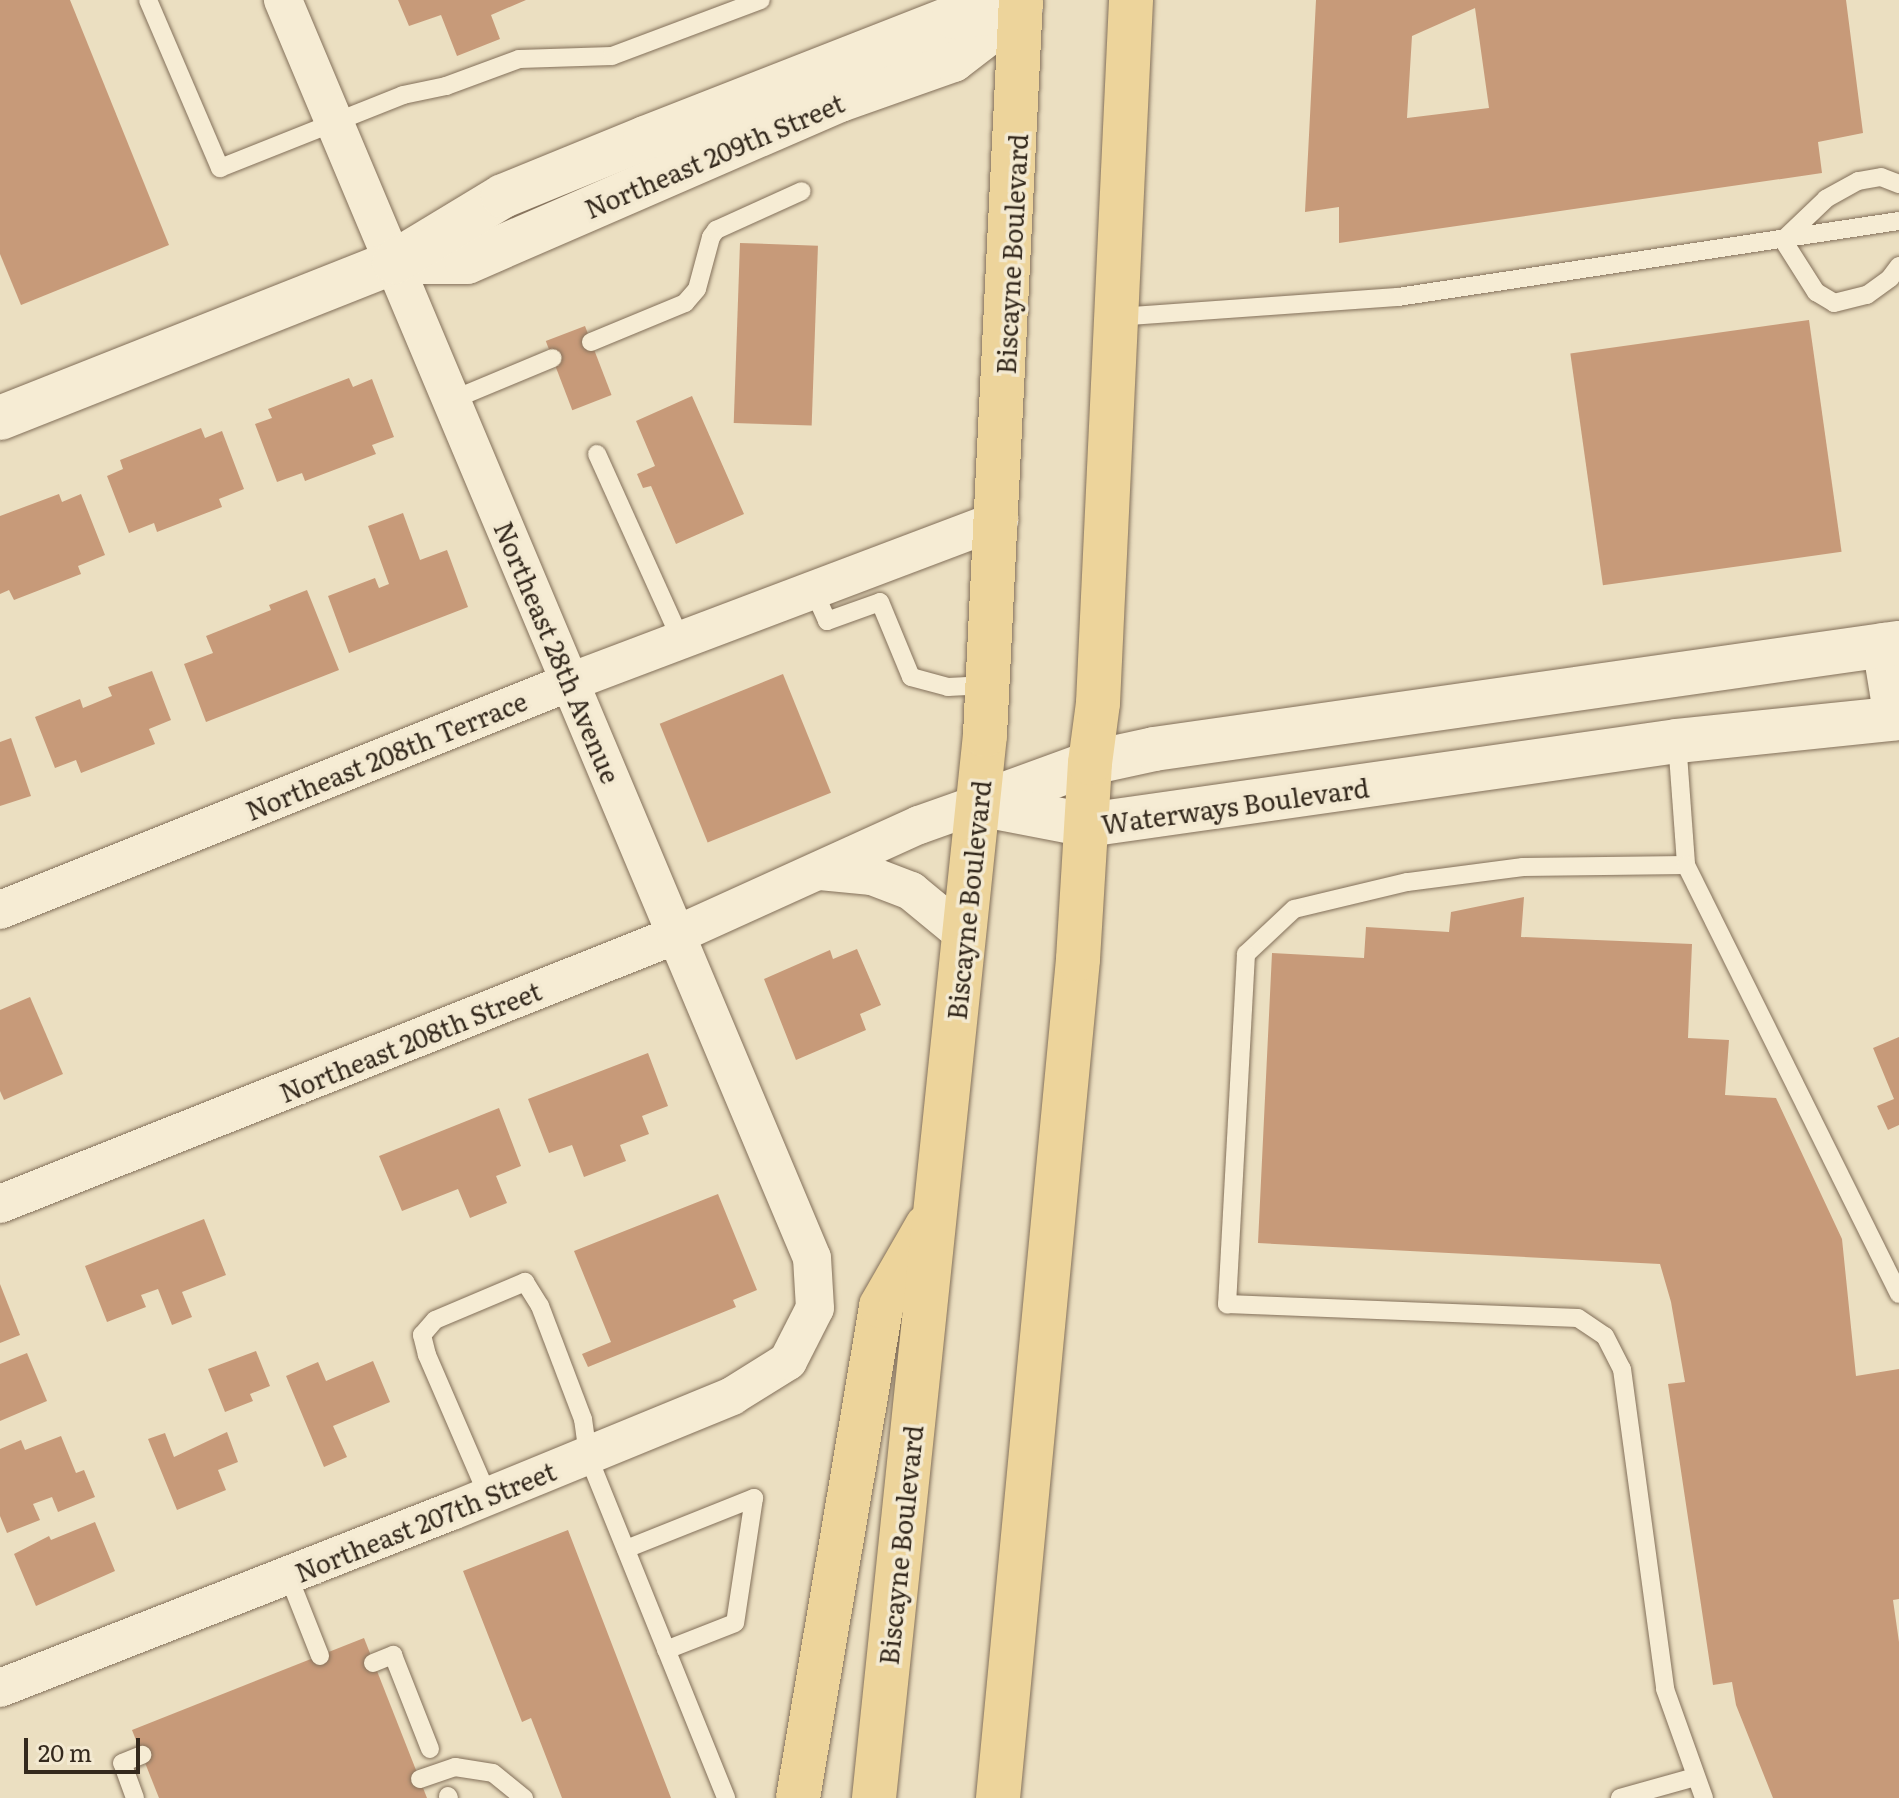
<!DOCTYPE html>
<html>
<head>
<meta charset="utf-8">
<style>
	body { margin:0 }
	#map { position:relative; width:1899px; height:1798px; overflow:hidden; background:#ebdfc1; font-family:Literata,serif }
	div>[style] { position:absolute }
	.building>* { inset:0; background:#c79a79; transform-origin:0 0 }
	.roads { filter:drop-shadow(0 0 2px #83705a) drop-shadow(0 0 2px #83705a) }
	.lane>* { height:18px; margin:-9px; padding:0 9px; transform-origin:9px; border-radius:9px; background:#f6ecd4 }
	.street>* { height:38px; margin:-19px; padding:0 19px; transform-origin:19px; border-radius:19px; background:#f6ecd4 }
	.secondary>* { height:44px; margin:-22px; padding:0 22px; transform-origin:22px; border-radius:22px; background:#f6ecd4 }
	.primary>* { height:44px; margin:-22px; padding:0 22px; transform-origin:22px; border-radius:22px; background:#edd49b }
	.bridges { filter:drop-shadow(0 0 2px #83705a) drop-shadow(0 0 2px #83705a) }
	.lane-bridge>* { height:18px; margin:-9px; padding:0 9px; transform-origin:9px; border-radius:9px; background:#f6ecd4 }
	span { translate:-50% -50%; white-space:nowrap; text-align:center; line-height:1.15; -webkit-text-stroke:7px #f3e9d1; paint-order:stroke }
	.street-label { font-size:26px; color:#34291d }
	.scale { position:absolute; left:24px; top:1738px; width:116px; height:36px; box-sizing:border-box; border:4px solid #34291d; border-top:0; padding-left:10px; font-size:24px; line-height:28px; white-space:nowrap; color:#34291d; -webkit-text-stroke:6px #f3e9d1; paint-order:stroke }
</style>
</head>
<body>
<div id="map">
	<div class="building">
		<div style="clip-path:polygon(0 0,70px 0,169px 245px,21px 305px,0 254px)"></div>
		<div style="clip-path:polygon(398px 0,526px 0,491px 15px,500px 39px,457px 56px,441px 15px,409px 26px)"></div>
		<div style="clip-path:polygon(evenodd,1316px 0,1846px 0,1863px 133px,1818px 142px,1822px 173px,1339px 243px,1339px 207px,1305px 212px,1316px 0,1475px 8px,1489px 108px,1407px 118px,1412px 36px,1475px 8px)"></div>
		<div style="left:740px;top:243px;width:78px;height:180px;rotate:2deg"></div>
		<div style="left:1809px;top:320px;width:234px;height:241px;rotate:82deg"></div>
		<div style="left:585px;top:326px;width:74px;height:42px;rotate:69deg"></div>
		<div style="clip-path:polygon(349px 378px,353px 387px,372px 379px,394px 437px,372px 445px,376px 454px,305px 481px,302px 473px,277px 482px,255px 424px,272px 418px,268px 409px)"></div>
		<div style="clip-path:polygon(692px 396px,744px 514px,676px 544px,651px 486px,643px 488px,637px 474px,655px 466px,636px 421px)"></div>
		<div style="clip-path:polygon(201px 428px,205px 438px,222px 431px,244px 489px,219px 499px,222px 507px,157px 532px,154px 523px,129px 533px,107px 476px,123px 469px,120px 460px)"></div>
		<div style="clip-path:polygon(59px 494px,62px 502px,81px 494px,105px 555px,78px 566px,81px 574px,14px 600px,9px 590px,0 594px,0 516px)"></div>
		<div style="clip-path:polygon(403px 513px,420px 560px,447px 550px,468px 607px,349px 653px,328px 596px,375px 578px,379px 588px,389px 584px,368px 526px)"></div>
		<div style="clip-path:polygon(307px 590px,339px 670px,206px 722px,184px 664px,213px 653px,206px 636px,271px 610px,269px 605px)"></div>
		<div style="clip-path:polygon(152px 671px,171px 720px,149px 729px,155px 744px,81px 773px,76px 760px,55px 768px,35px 717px,80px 699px,83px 708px,112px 696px,108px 687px)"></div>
		<div style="left:783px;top:674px;width:128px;height:133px;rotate:68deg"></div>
		<div style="clip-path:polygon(11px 738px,31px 796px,0 806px,0 742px)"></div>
		<div style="clip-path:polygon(1524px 897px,1521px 937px,1692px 944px,1688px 1038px,1729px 1040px,1725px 1095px,1776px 1098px,1842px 1239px,1856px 1376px,1899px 1369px,1899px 1599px,1893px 1600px,1899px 1642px,1899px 1798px,1773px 1798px,1736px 1705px,1732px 1682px,1713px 1685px,1668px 1384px,1685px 1382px,1671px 1302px,1660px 1264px,1258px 1243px,1272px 953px,1364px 958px,1366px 927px,1449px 932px,1451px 912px)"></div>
		<div style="clip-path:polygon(857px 949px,881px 1005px,860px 1014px,866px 1030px,796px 1060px,764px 979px,830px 950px,833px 959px)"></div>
		<div style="clip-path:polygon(30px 997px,63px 1074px,4px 1100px,0 1091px,0 1010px)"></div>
		<div style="clip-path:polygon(1899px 1037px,1899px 1125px,1888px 1130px,1877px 1106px,1894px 1099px,1873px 1048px)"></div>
		<div style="clip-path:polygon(648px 1053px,668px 1106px,642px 1116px,649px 1134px,620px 1145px,626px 1161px,584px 1177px,572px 1145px,549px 1153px,528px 1099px)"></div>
		<div style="clip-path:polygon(499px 1108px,521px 1166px,496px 1176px,507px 1203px,470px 1218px,458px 1189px,402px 1211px,379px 1156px)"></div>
		<div style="clip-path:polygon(718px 1194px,757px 1290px,733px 1300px,736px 1307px,588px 1367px,582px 1354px,611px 1342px,574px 1251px)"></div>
		<div style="clip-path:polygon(204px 1219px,226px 1275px,182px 1292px,192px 1317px,172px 1325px,158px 1289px,141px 1295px,146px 1307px,107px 1322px,85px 1266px)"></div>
		<div style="clip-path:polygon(0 1284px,20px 1335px,0 1343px)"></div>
		<div style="clip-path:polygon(256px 1351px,270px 1386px,250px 1394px,253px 1401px,225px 1412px,208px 1369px)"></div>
		<div style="clip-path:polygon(27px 1353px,47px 1401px,0 1421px,0 1364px)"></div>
		<div style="clip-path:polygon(373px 1361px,390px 1402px,333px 1426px,347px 1457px,324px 1467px,286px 1376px,318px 1362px,326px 1381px)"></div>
		<div style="clip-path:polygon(227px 1432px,238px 1462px,218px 1470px,226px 1490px,177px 1510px,148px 1439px,165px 1433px,174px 1457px)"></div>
		<div style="clip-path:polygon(61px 1436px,76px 1473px,84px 1470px,95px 1497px,58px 1512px,52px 1497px,33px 1504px,40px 1520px,7px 1533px,0 1516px,0 1449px,21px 1440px,25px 1450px)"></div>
		<div style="clip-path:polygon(95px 1522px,115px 1571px,36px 1606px,14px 1554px,49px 1536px,51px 1540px)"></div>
		<div style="clip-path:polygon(568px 1530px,671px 1798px,562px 1798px,531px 1718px,522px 1722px,463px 1571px)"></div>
		<div style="clip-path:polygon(364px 1638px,427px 1798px,159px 1798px,132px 1730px)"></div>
	</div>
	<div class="roads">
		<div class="lane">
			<div style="left:148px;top:0;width:183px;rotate:66.8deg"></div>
			<div style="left:220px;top:168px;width:197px;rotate:-21.7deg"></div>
			<div style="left:403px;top:95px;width:44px;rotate:-11.8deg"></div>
			<div style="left:446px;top:86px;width:78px;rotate:-20.3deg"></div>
			<div style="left:519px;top:59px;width:93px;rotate:-1.8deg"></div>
			<div style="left:612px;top:56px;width:159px;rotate:-20.6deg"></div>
			<div style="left:1899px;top:184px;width:19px;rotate:-159deg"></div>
			<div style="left:1881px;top:177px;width:23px;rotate:170deg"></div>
			<div style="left:1858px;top:181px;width:37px;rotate:151deg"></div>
			<div style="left:1826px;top:199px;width:59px;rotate:136.4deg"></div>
			<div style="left:1783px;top:240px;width:62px;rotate:57.6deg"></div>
			<div style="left:1816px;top:292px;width:21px;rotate:31deg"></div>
			<div style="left:1834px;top:303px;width:34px;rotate:-14deg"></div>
			<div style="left:1867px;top:295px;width:29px;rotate:-36deg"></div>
			<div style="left:1890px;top:278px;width:15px;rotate:-53deg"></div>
			<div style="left:1117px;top:317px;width:282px;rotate:-4.1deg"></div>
			<div style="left:1398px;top:297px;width:507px;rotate:-8.63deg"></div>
			<div style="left:591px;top:342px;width:102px;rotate:-22.5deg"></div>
			<div style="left:685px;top:303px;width:18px;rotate:-49deg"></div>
			<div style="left:697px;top:289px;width:54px;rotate:-74.9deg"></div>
			<div style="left:711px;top:237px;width:9px;rotate:-54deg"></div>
			<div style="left:716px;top:230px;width:94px;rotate:-24.4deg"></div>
			<div style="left:452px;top:400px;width:109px;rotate:-22.6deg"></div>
			<div style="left:597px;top:454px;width:204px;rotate:65.7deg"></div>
			<div style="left:813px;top:589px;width:35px;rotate:66deg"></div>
			<div style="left:827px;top:621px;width:56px;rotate:-19.7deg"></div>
			<div style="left:880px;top:602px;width:81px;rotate:67.5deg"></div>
			<div style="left:911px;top:677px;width:38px;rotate:15deg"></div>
			<div style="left:948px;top:687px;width:39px;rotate:-3deg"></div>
			<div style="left:1677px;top:741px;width:124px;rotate:85.8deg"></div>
			<div style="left:1686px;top:865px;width:163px;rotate:179.3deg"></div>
			<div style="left:1523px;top:867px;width:117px;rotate:172.6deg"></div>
			<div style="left:1407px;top:882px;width:116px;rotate:166.6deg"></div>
			<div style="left:1294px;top:909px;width:66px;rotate:136.8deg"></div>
			<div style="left:1246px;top:954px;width:351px;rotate:93.1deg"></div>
			<div style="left:1227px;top:1304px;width:351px;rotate:2.3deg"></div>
			<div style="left:1578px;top:1318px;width:32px;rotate:34deg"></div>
			<div style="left:1605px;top:1336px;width:37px;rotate:63deg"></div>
			<div style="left:1622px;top:1369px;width:323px;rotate:82.3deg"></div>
			<div style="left:1665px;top:1689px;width:116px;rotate:70.3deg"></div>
			<div style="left:1686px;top:865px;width:479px;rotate:63.6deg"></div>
			<div style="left:488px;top:1496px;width:154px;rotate:-113.4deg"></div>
			<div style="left:427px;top:1355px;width:21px;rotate:-104deg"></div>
			<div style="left:422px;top:1335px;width:20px;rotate:-49deg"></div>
			<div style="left:435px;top:1320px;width:98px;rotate:-22.9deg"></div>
			<div style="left:525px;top:1282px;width:28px;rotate:58deg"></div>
			<div style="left:540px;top:1306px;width:121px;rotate:69.2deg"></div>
			<div style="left:583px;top:1419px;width:37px;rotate:82deg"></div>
			<div style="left:588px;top:1456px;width:369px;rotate:68deg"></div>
			<div style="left:626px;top:1549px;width:138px;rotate:-21.7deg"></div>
			<div style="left:754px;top:1498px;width:126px;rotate:98.6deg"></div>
			<div style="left:735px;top:1623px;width:74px;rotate:158.6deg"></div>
			<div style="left:288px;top:1575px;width:87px;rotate:68.4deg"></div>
			<div style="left:373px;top:1663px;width:22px;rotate:-22deg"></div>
			<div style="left:393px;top:1655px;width:101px;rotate:68.5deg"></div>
			<div style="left:448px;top:1796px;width:2px;rotate:63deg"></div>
			<div style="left:135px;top:1798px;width:37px;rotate:-110deg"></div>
			<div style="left:122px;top:1763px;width:22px;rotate:-22deg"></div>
			<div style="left:1620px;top:1798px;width:78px;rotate:-15.6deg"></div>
		</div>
		<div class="street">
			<div style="left:820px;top:871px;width:52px;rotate:5.5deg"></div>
			<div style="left:872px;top:876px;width:42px;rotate:21deg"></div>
			<div style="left:911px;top:891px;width:67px;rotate:39.6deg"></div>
			<div style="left:0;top:910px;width:614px;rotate:-21.8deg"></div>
			<div style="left:570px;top:682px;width:459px;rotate:-20.7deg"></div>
			<div style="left:0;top:1204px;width:728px;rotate:-21.7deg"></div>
			<div style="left:676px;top:935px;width:267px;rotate:-24.4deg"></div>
			<div style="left:919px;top:825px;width:63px;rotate:-19.6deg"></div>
			<div style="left:0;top:1688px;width:485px;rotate:-21.4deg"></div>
			<div style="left:452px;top:1511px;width:303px;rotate:-22.3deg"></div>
			<div style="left:732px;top:1396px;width:66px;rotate:-32deg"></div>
			<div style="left:788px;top:1361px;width:59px;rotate:-63deg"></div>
			<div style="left:815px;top:1308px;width:50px;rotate:-93.4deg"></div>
			<div style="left:812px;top:1258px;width:1365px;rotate:-112.81deg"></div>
		</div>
		<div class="secondary">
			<div style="left:394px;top:262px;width:73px"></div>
			<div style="left:467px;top:262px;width:407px;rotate:-23.5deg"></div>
			<div style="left:840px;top:100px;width:120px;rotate:-19.5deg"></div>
			<div style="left:953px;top:60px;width:82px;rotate:-37.6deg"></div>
			<div style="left:0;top:418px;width:424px;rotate:-21.6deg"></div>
			<div style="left:394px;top:262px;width:127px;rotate:-31.2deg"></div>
			<div style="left:503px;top:196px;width:153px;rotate:-22.2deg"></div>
			<div style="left:645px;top:138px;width:332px;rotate:-21.4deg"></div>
			<div style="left:954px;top:17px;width:67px;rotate:-6.8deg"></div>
			<div style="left:1884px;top:645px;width:74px;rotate:80.7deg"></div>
			<div style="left:978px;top:804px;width:119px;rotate:-20.1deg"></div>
			<div style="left:1090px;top:763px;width:66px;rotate:-12.3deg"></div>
			<div style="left:1154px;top:749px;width:753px;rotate:-8.1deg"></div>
			<div style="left:978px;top:804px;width:111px;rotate:10.9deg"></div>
			<div style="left:1087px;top:825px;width:596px;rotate:-8.1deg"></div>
			<div style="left:1677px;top:741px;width:223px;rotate:-5.9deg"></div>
		</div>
		<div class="primary">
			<div style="left:798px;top:1798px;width:499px;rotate:-80.4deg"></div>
			<div style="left:881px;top:1306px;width:92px;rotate:-60.1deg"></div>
			<div style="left:874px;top:1798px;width:1069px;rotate:-84.04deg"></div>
			<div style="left:985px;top:735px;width:736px;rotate:-87.2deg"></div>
			<div style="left:998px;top:1798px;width:843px;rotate:-84.55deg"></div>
			<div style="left:1078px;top:959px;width:196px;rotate:-86.5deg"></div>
			<div style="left:1090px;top:763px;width:61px;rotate:-82.4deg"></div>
			<div style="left:1098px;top:703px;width:704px;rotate:-87.31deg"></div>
		</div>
	</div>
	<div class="bridges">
		<div class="lane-bridge">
			<div style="left:420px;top:1779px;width:37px;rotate:-19deg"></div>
			<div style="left:455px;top:1767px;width:38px;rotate:9deg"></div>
			<div style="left:493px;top:1773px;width:40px;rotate:39deg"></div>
		</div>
	</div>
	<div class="street-label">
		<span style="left:714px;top:155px;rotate:-23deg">Northeast 209th Street</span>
		<span style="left:1011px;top:254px;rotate:-87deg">Biscayne Boulevard</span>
		<span style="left:558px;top:652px;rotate:67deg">Northeast 28th Avenue</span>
		<span style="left:386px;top:755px;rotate:-22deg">Northeast 208th Terrace</span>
		<span style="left:1235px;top:805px;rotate:-8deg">Waterways Boulevard</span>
		<span style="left:968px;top:900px;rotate:-84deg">Biscayne Boulevard</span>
		<span style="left:410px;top:1041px;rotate:-22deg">Northeast 208th Street</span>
		<span style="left:425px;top:1521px;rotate:-22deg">Northeast 207th Street</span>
		<span style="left:900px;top:1545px;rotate:-84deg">Biscayne Boulevard</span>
	</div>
	<div class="scale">20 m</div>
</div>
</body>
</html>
